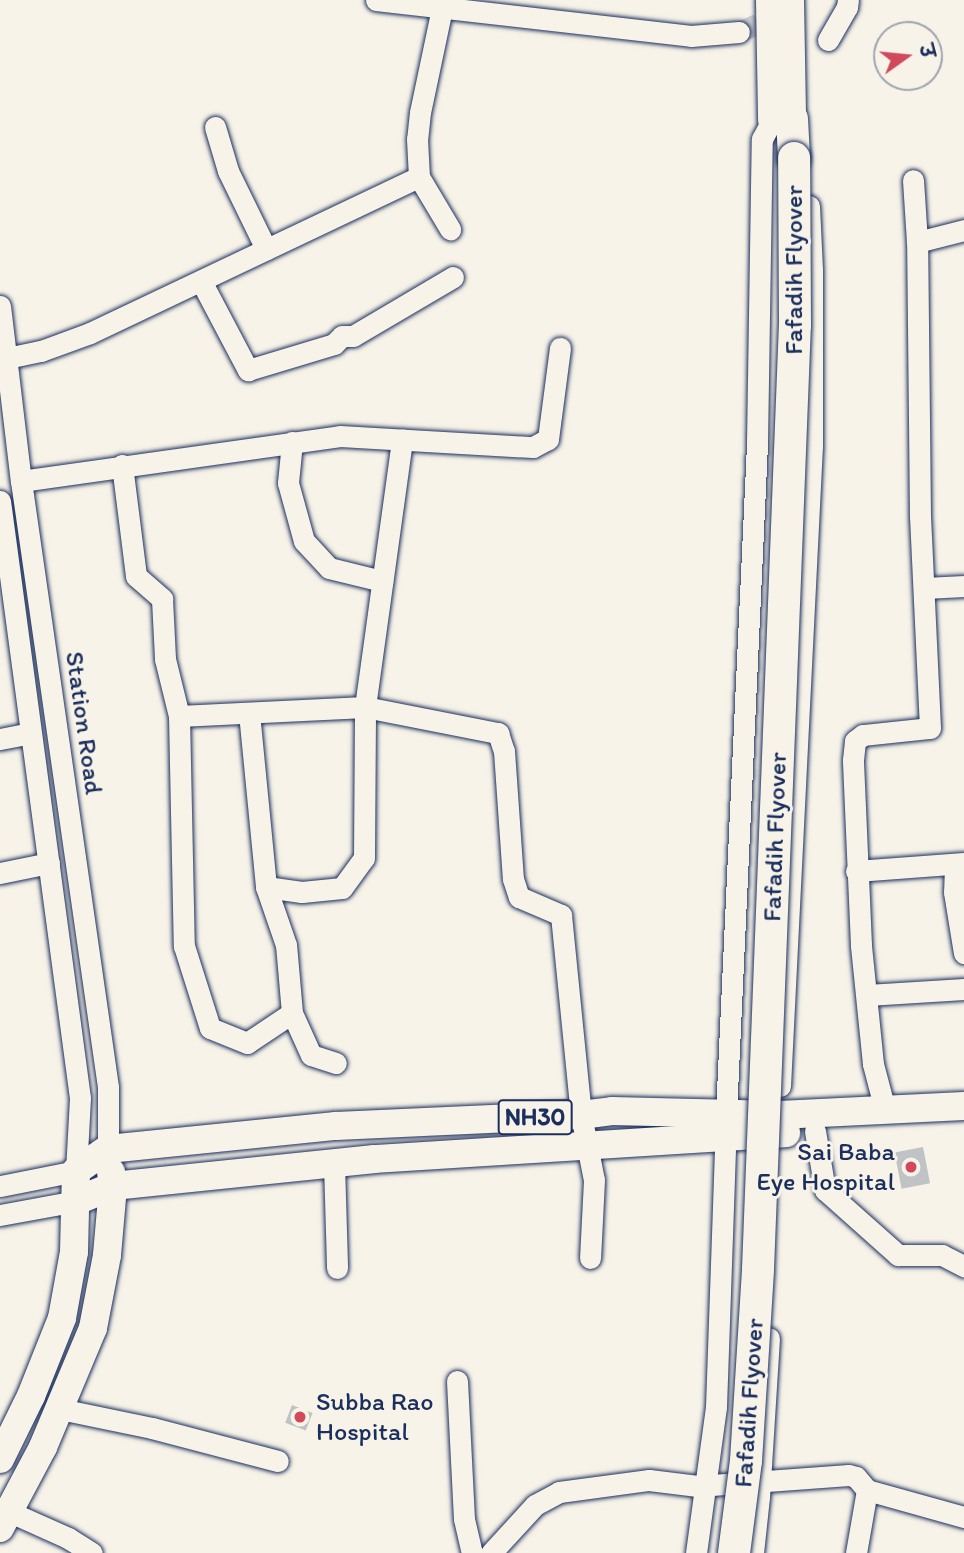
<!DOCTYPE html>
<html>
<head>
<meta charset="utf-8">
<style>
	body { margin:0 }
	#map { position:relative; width:964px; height:1553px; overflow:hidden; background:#f7f3e8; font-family:Itim,"Playpen Sans Deva",sans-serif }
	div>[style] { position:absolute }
	.building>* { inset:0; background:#c0c3c5; transform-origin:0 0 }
	.minor-tunnel>* { height:21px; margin-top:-10.5px; transform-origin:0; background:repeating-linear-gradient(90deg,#cbcccc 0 21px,transparent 0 31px) }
	.roads { filter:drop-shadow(0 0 2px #1b2f5e) drop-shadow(0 0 2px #1b2f5e) }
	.minor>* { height:21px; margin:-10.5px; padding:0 10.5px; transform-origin:10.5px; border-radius:10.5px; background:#f7f3e8 }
	.major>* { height:28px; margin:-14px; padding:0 14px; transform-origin:14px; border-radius:14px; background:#f7f3e8 }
	.highway>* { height:32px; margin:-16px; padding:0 16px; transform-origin:16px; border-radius:16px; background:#f7f3e8 }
	.bridges { filter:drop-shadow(0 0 2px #1b2f5e) drop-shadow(0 0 2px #1b2f5e) }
	.highway-bridge>* { height:32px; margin:-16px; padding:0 16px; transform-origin:16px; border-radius:16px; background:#f7f3e8 }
	.dots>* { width:19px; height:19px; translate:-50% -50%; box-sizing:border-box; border:4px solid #f7f3e8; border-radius:50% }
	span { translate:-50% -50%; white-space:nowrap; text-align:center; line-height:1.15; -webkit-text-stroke:6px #f7f3e8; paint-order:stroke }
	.shield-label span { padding:2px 5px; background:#f7f3e8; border:2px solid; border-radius:5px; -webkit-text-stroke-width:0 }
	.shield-label { font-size:24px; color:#1b2f5e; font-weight:700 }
	.street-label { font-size:26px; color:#1b2f5e }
	.poi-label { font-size:26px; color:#1b2f5e }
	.right { translate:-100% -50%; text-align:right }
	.left { translate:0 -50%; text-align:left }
	.north { position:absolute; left:873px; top:21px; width:70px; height:70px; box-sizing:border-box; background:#f7f3e8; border:2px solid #9fa5b1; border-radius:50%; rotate:75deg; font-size:19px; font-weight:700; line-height:28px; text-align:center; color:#1b2f5e }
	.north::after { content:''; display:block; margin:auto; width:24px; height:32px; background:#d1495b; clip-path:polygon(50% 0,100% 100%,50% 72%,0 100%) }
</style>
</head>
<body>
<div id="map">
	<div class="building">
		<div style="left:923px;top:1147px;width:37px;height:29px;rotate:79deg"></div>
		<div style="left:292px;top:1405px;width:22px;height:19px;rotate:21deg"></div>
	</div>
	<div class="minor-tunnel">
		<div style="left:739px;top:32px;width:47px;rotate:-23.8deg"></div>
	</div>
	<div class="roads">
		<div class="minor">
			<div style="left:376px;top:0;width:317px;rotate:6.5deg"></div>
			<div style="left:691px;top:36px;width:48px;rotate:-4.8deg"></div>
			<div style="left:442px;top:8px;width:106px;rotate:101.9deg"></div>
			<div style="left:420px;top:112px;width:27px;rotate:96deg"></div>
			<div style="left:417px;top:139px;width:38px;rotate:87deg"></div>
			<div style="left:419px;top:177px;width:61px;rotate:59.2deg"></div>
			<div style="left:828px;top:40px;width:38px;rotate:-60deg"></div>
			<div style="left:847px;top:7px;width:7px;rotate:-82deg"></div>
			<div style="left:215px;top:127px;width:46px;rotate:73.5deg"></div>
			<div style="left:228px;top:171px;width:87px;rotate:64deg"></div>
			<div style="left:917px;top:242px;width:49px;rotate:-14.3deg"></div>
			<div style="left:201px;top:281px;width:101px;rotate:62.2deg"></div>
			<div style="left:248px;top:370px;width:90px;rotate:-16.8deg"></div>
			<div style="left:334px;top:344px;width:11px;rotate:-45deg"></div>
			<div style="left:342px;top:336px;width:11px"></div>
			<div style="left:353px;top:336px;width:116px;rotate:-30.5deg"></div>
			<div style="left:0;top:306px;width:176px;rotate:83.2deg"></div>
			<div style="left:21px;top:481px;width:612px;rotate:81.83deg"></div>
			<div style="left:108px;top:1087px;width:62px;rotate:90deg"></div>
			<div style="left:7px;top:358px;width:35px;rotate:-12deg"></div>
			<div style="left:41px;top:351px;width:52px;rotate:-20.2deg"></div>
			<div style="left:90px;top:333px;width:364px;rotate:-25.4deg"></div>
			<div style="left:292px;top:442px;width:41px;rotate:95.6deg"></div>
			<div style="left:288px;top:483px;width:60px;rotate:74.6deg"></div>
			<div style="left:304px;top:541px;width:37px;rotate:47deg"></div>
			<div style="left:329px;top:568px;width:55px;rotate:13.8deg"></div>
			<div style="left:122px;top:465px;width:112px;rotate:82.8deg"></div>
			<div style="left:136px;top:576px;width:35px;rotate:41deg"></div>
			<div style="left:162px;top:599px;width:60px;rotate:87.1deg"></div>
			<div style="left:165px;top:659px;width:59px;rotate:76.2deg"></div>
			<div style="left:179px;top:716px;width:186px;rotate:-2.8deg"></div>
			<div style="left:365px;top:707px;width:136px;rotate:11.1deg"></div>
			<div style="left:498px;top:733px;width:19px;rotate:72deg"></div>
			<div style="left:504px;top:751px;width:128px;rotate:86deg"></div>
			<div style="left:513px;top:879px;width:19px;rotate:72deg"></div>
			<div style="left:519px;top:897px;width:46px;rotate:23.2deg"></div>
			<div style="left:561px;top:915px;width:201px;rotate:84.3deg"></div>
			<div style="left:581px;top:1115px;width:66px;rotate:78.7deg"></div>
			<div style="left:594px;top:1180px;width:78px;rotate:92.9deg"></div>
			<div style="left:21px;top:481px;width:322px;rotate:-8deg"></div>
			<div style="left:340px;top:436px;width:193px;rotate:3.3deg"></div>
			<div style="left:533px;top:447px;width:17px;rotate:-28deg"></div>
			<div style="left:548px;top:439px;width:92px;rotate:-82.5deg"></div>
			<div style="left:0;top:501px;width:602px;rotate:82.37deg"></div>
			<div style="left:80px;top:1098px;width:73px;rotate:93.1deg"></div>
			<div style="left:76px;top:1171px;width:77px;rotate:168.8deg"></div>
			<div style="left:925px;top:588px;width:39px;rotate:-3deg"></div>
			<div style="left:249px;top:713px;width:175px;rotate:84.4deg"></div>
			<div style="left:266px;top:887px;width:36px;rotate:8deg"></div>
			<div style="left:302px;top:892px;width:40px;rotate:-5.7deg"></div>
			<div style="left:342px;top:888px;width:37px;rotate:-54deg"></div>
			<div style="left:364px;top:858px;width:151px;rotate:-89.6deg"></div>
			<div style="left:365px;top:707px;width:270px;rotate:-82.1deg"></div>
			<div style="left:179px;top:716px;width:230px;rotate:88.8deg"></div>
			<div style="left:184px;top:946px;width:86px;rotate:72.4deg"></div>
			<div style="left:210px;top:1028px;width:40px;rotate:22deg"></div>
			<div style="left:247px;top:1043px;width:54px;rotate:-33.7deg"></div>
			<div style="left:292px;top:1013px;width:68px;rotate:-95deg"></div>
			<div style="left:286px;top:945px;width:61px;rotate:-109deg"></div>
			<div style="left:0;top:739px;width:31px;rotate:-11deg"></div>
			<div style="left:955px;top:866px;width:26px;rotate:92deg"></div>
			<div style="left:954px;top:892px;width:62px;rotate:80.7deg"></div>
			<div style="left:856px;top:871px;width:108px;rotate:-4.2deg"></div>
			<div style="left:0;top:873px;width:50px;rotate:-11.5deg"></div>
			<div style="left:867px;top:995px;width:97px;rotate:-3.5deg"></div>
			<div style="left:292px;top:1013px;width:46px;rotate:65.7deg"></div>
			<div style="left:311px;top:1055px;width:26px;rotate:18deg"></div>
			<div style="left:780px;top:1086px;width:641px;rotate:-87.14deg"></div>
			<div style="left:812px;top:446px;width:176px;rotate:-90deg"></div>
			<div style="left:812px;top:270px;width:64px;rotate:-92.7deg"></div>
			<div style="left:885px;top:1110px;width:48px;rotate:-104.6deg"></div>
			<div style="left:873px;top:1064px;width:120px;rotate:-95.8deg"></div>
			<div style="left:861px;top:945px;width:185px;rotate:-92.5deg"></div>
			<div style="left:853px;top:760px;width:19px;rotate:-84deg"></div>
			<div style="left:855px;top:741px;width:10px;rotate:-37deg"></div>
			<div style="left:863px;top:735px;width:67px;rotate:-6deg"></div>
			<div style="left:930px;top:728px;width:212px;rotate:-92.7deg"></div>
			<div style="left:920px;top:516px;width:274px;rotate:-90.6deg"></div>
			<div style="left:917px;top:242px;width:62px;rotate:-93.7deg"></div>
			<div style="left:815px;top:1131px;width:60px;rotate:80.4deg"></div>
			<div style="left:825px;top:1190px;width:98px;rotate:41.7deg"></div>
			<div style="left:898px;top:1255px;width:44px"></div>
			<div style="left:942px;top:1255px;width:25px;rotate:27deg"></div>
			<div style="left:334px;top:1164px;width:104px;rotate:88.3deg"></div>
			<div style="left:0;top:1215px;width:77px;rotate:-10.4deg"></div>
			<div style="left:457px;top:1381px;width:138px;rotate:87.1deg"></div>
			<div style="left:464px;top:1519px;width:35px;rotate:77deg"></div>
			<div style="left:60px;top:1409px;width:94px;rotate:11.7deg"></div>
			<div style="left:152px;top:1428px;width:130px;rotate:14.7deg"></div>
			<div style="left:10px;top:1512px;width:64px;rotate:24.1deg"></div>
			<div style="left:68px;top:1538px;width:28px;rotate:32deg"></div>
			<div style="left:491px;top:1553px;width:65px;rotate:-47.5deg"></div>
			<div style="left:535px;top:1505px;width:27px;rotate:-28deg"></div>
			<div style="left:559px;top:1492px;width:91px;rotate:-7.6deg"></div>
			<div style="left:649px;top:1480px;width:49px;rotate:7deg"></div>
			<div style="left:698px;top:1486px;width:151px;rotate:-4.2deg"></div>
			<div style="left:849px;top:1475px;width:7px;rotate:16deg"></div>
			<div style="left:856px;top:1477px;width:17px;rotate:50deg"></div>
			<div style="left:867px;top:1490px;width:101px;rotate:15.6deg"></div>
			<div style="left:696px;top:1553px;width:147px;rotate:-82.2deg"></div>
			<div style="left:716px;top:1407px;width:293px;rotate:-88deg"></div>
			<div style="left:726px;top:1114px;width:672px;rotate:-87.35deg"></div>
			<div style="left:757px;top:443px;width:304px;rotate:-89.1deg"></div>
			<div style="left:762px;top:139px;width:21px;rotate:-62deg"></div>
			<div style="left:753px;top:1553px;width:56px;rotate:-83.9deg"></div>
			<div style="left:759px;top:1497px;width:159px;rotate:-86.4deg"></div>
			<div style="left:856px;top:1553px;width:64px;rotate:-80.1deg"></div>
		</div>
		<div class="major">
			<div style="left:770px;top:0;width:120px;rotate:89deg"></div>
			<div style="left:790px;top:0;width:119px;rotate:89deg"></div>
			<div style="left:76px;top:1201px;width:40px;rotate:-22deg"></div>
			<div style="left:113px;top:1186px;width:263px;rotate:-5.9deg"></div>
			<div style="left:375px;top:1159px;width:412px;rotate:-3.6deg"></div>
			<div style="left:0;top:1459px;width:70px;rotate:-63.8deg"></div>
			<div style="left:31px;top:1396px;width:84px;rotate:-68.3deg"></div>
			<div style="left:62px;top:1318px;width:67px;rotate:-79.7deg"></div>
			<div style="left:74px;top:1252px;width:81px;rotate:-88.6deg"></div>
			<div style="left:76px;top:1171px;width:39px;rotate:-35deg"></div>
			<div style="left:108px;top:1149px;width:229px;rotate:-5.8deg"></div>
			<div style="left:336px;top:1126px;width:245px;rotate:-2.6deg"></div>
			<div style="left:581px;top:1115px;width:31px;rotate:-7deg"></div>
			<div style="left:612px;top:1111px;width:167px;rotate:1.4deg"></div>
			<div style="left:779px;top:1115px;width:185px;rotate:-2.8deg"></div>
			<div style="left:0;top:1528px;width:92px;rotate:-62deg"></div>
			<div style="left:43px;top:1447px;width:129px;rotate:-67.2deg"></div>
			<div style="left:93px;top:1328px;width:74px;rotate:-79.1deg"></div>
			<div style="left:107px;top:1255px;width:69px;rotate:-85deg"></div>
			<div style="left:113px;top:1186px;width:14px;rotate:-98deg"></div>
		</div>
		<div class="highway">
			<div style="left:792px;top:119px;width:39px;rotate:87deg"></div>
		</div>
	</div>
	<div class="bridges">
		<div class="highway-bridge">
			<div style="left:734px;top:1553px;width:93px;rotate:-82.6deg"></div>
			<div style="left:746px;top:1461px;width:192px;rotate:-86.4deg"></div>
			<div style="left:758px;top:1269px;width:945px;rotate:-87.76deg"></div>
			<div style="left:795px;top:325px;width:167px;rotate:-90.3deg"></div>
		</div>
	</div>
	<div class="dots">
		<div style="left:911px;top:1167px;background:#d1495b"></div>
		<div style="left:300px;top:1417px;background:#d1495b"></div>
	</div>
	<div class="shield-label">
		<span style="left:535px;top:1117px">NH30</span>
	</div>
	<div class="street-label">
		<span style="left:794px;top:270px;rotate:-90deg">Fafadih Flyover</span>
		<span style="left:84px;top:723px;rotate:82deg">Station Road</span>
		<span style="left:775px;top:837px;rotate:-88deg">Fafadih Flyover</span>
		<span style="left:749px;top:1403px;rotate:-86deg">Fafadih Flyover</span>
	</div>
	<div class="poi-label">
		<span class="right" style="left:895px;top:1167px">Sai Baba<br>Eye Hospital</span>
		<span class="left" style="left:316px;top:1417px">Subba Rao<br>Hospital</span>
	</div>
	<div class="north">उ</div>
</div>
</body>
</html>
